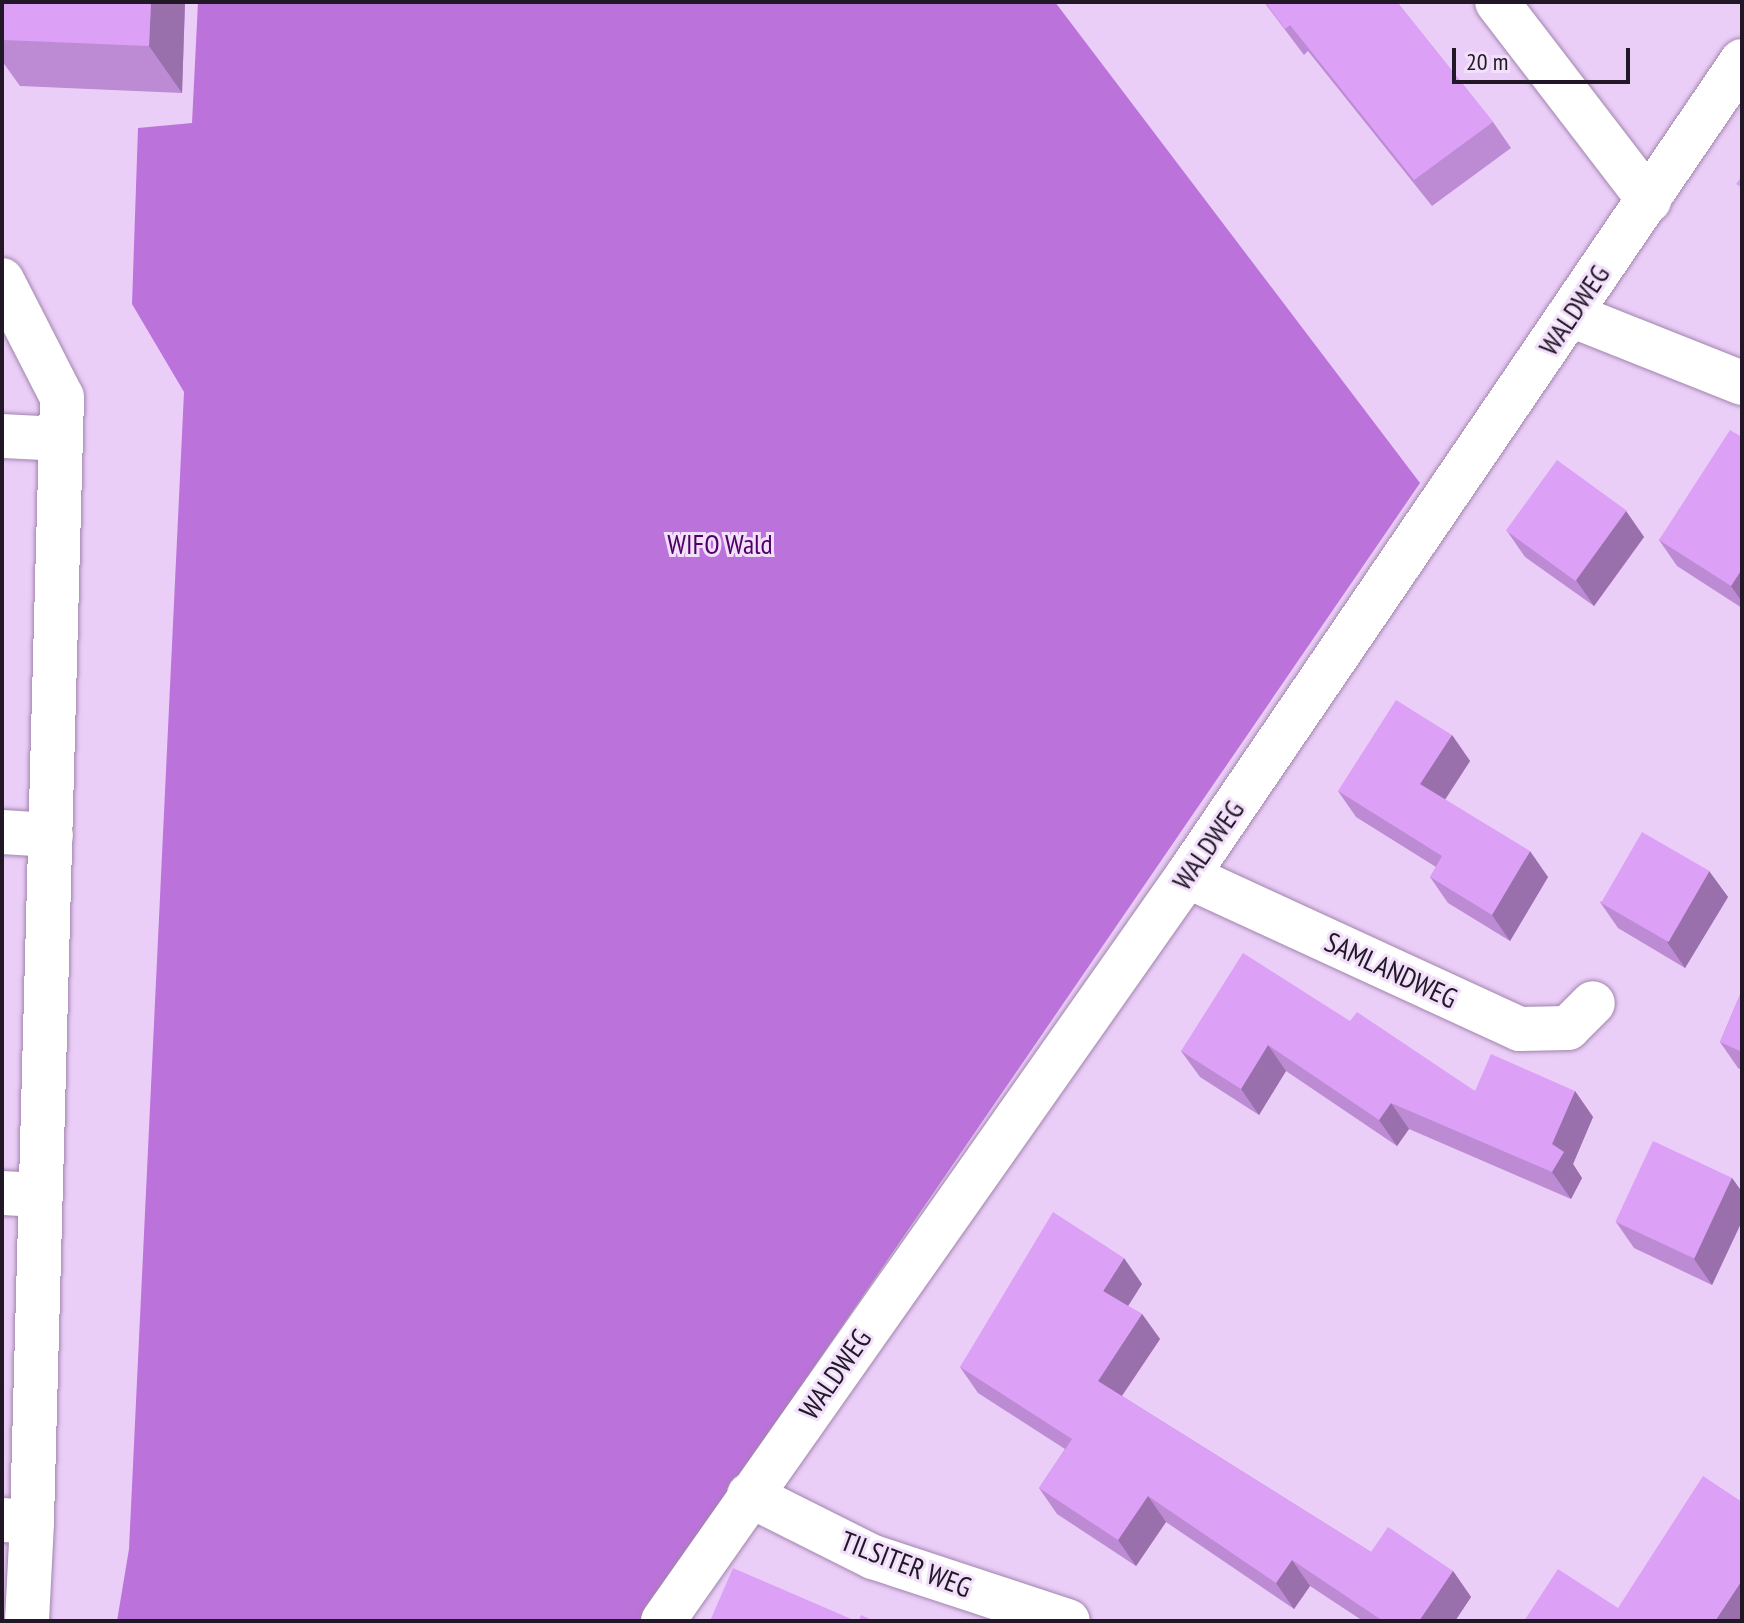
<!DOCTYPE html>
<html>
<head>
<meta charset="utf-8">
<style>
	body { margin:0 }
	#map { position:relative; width:1744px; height:1623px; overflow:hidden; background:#ebcef8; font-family:"PT Sans Narrow",sans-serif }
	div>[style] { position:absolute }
	.forest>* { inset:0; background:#bc72db }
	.roads { filter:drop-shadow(0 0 2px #a185ad) drop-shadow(0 0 2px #a185ad) }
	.minor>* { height:44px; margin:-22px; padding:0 22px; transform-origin:22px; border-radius:22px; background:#fff }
	.wall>* { inset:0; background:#bd8ad4 }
	.shaded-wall>* { inset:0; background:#9a70ac }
	.building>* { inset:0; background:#dca0f6; transform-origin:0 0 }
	span { translate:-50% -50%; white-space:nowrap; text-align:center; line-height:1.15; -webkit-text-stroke:6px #f2e0fa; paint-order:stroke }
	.street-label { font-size:28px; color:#221726 }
	.park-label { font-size:28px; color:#500068 }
	.frame { position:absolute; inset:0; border:4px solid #221726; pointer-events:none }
	.scale { position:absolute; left:1452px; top:48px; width:178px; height:36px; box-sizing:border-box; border:4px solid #221726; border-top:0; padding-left:10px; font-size:24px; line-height:28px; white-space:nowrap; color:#221726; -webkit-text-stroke:6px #f2e0fa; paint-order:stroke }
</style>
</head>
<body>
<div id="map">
	<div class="forest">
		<div style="clip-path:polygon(198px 2px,1055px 2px,1420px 483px,640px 1621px,117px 1621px,129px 1549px,184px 392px,132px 304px,138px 128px,192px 123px)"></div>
	</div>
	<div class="roads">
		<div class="minor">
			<div style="left:1497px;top:2px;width:250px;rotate:52.5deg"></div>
			<div style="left:2px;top:280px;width:131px;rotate:62.9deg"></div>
			<div style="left:62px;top:397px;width:1125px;rotate:91.53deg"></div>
			<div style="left:32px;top:1522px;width:30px;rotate:-176deg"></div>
			<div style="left:1571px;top:315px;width:184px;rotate:21.7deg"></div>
			<div style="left:2px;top:436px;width:59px;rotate:2.9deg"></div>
			<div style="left:2px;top:832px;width:49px;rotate:3.5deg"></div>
			<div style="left:1187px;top:876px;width:366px;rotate:24.7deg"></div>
			<div style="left:1520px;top:1029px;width:48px;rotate:-1.2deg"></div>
			<div style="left:1568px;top:1028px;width:35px;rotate:-45deg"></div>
			<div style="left:2px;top:1193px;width:39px;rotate:3deg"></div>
			<div style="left:749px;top:1495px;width:139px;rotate:26.6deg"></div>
			<div style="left:873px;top:1557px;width:205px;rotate:18.2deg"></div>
			<div style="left:27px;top:1621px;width:99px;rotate:-87.1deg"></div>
			<div style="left:663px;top:1621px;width:911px;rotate:-54.88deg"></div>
			<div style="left:1187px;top:876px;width:986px;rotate:-55.75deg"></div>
		</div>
	</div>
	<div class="wall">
		<div style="clip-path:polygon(2px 2px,185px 2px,182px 93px,20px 86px,2px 61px)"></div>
		<div style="clip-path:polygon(1264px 2px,1397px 2px,1493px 122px,1511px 148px,1432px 206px,1308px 51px,1304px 55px)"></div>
		<div style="clip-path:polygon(1742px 437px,1742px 608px,1677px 566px,1659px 540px)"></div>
		<div style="clip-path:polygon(1626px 511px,1644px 537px,1594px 606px,1525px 557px,1507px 531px)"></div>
		<div style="clip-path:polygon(1452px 735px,1470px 761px,1445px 800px,1548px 877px,1510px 941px,1448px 903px,1430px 877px,1436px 867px,1356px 817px,1338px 791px)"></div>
		<div style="clip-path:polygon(1709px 871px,1728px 897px,1685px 968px,1618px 928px,1600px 902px)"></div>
		<div style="clip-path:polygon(1742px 990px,1742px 1070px,1738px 1068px,1720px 1042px)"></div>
		<div style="clip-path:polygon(1350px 1021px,1475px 1091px,1575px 1091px,1593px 1117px,1573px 1164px,1582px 1178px,1571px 1199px,1409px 1129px,1397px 1146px,1286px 1071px,1259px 1115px,1200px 1077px,1181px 1051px)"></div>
		<div style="clip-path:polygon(1732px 1178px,1742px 1192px,1742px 1221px,1712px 1285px,1634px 1248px,1616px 1222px)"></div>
		<div style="clip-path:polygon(1142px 1284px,1128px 1306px,1142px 1314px,1160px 1339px,1122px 1396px,1371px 1552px,1453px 1571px,1471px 1597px,1455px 1621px,1363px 1621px,1310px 1586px,1294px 1609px,1166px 1522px,1136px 1566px,1057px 1514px,1039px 1488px,1065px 1449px,978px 1393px,960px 1367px)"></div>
	</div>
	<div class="shaded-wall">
		<div style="clip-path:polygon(151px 2px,185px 2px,182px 93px,149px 46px)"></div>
		<div style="clip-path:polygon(1626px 511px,1644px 537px,1594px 606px,1576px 580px)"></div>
		<div style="clip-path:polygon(1742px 569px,1742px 602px,1731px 586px)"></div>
		<div style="clip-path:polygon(1452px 735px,1470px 761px,1438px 810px,1420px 784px)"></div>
		<div style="clip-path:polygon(1530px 851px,1548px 877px,1510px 941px,1492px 915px)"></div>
		<div style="clip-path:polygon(1709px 871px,1728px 897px,1685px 968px,1667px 942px)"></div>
		<div style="clip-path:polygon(1268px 1045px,1286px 1071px,1259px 1115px,1241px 1089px)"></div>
		<div style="clip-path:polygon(1575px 1091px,1593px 1117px,1573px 1164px,1582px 1178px,1571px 1199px,1552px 1172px,1552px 1144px)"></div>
		<div style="clip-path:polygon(1391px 1103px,1409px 1129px,1397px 1146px,1379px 1120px)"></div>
		<div style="clip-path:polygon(1732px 1178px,1742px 1192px,1742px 1221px,1712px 1285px,1694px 1259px)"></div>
		<div style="clip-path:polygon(1124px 1258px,1142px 1284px,1121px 1317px,1103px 1291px)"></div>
		<div style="clip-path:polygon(1142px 1314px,1160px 1339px,1115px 1406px,1098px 1381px)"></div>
		<div style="clip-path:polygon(1148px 1496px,1166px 1522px,1136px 1566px,1118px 1540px)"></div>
		<div style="clip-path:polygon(1292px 1560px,1310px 1586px,1294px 1609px,1276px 1583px)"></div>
		<div style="clip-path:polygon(1453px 1571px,1471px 1597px,1455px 1621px,1419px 1621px)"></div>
		<div style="clip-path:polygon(1742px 1580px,1742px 1621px,1715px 1621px)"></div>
	</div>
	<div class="building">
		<div style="clip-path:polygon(2px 2px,151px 2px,149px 46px,2px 40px)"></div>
		<div style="clip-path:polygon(1265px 2px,1397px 2px,1493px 122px,1414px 180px,1290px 25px,1285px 29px)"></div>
		<div style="clip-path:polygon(1742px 176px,1742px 188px,1736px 184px)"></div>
		<div style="clip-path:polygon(1730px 430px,1742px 437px,1742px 569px,1731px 586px,1659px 540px)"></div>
		<div style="left:1557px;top:460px;width:86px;height:87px;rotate:36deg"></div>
		<div style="clip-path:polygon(1396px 700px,1452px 735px,1420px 784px,1530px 851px,1492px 915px,1430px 877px,1442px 856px,1338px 791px)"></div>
		<div style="left:1642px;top:832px;width:78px;height:82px;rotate:30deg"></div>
		<div style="clip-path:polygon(1243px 953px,1350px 1021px,1357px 1012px,1475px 1091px,1491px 1054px,1575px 1091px,1552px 1144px,1564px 1152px,1552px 1172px,1391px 1103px,1379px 1120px,1268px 1045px,1241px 1089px,1181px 1051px)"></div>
		<div style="clip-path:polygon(1742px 990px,1742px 1052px,1720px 1042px)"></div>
		<div style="left:1653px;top:1141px;width:87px;height:89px;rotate:25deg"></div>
		<div style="clip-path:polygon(1053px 1212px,1124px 1258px,1103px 1291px,1142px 1314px,1098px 1381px,1371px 1552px,1388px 1527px,1453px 1571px,1419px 1621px,1383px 1621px,1292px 1560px,1276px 1583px,1148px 1496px,1118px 1540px,1039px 1488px,1072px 1439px,960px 1367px)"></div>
		<div style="clip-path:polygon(1703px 1476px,1742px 1502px,1742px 1580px,1715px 1621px,1524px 1621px,1558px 1569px,1618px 1608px)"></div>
		<div style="clip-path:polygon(733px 1568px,856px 1621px,710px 1621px)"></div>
		<div style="clip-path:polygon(861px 1615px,874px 1621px,859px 1621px)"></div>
	</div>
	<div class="street-label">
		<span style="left:1574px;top:310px;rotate:-56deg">WALDWEG</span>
		<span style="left:1208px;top:845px;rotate:-55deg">WALDWEG</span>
		<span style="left:1391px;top:970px;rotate:25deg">SAMLANDWEG</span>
		<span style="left:835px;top:1374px;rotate:-55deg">WALDWEG</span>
		<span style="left:906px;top:1564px;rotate:21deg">TILSITER WEG</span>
	</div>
	<div class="park-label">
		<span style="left:720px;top:544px">WIFO Wald</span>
	</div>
	<div class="frame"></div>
	<div class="scale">20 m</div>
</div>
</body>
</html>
